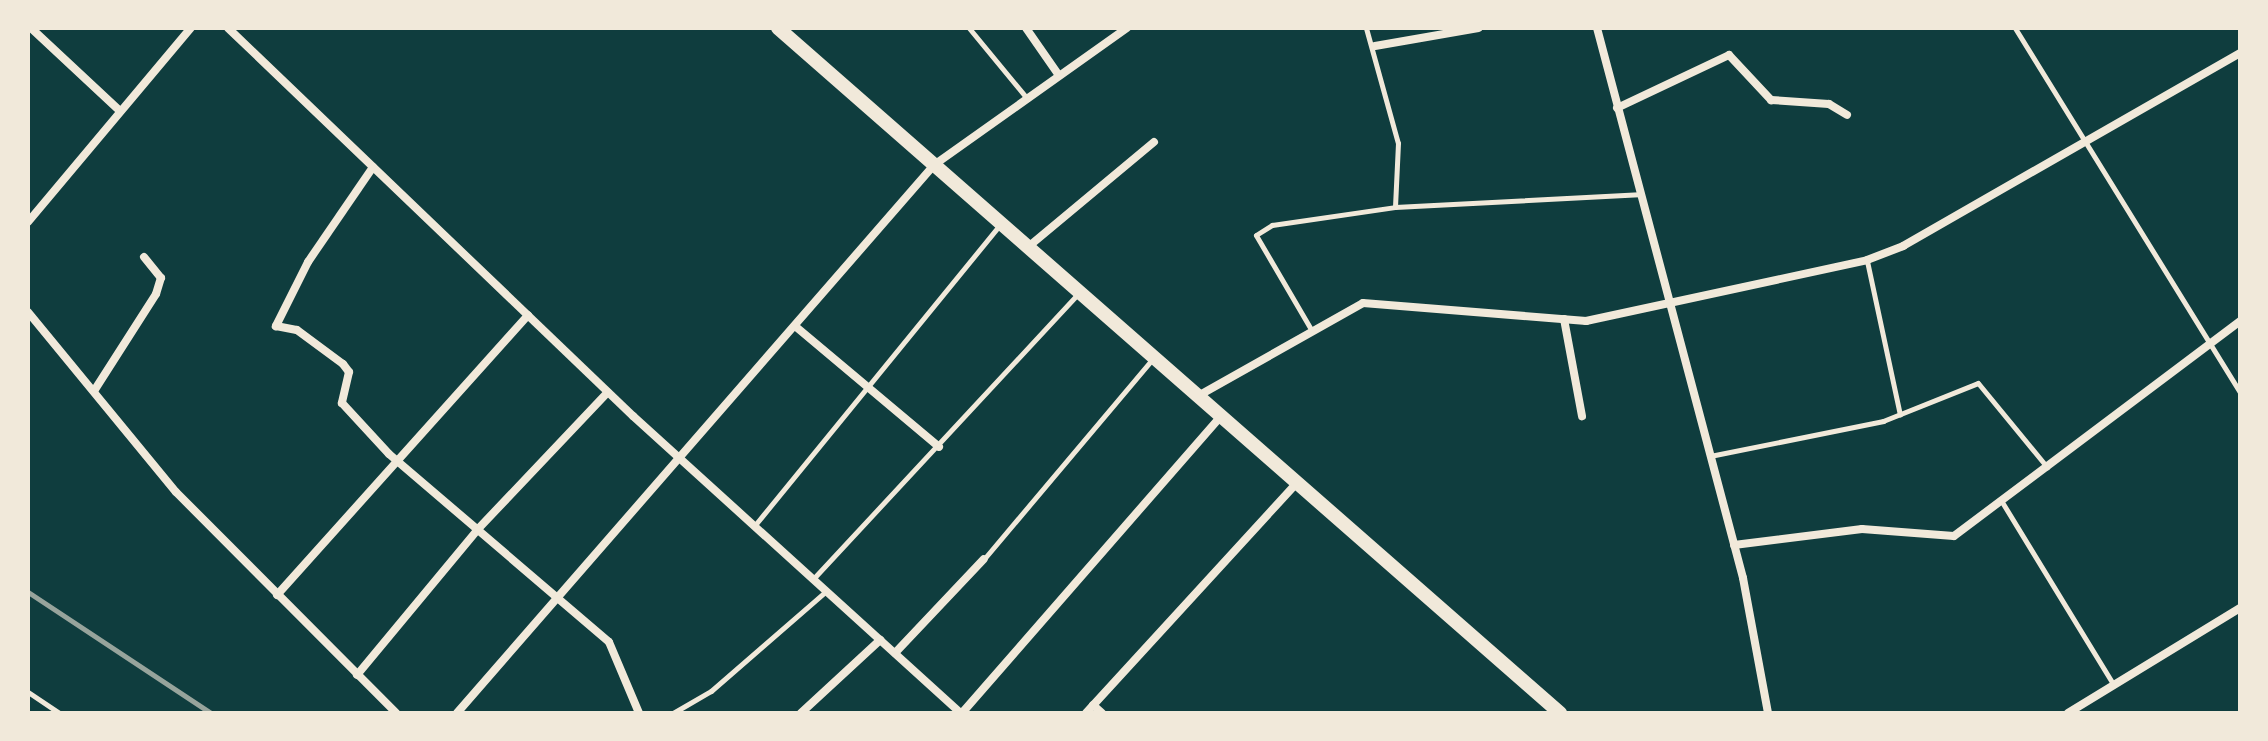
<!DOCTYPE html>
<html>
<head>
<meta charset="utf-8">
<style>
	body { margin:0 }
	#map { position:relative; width:2268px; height:741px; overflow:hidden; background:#0f3d3e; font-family:Inter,sans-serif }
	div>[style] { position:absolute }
	.service>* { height:5px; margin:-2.5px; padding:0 2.5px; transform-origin:2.5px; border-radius:2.5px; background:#f1e9da }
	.minor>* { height:8px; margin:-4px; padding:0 4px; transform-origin:4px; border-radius:4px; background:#f1e9da }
	.tertiary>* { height:14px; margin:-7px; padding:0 7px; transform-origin:7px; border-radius:7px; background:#f1e9da }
	.rail>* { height:5px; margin:-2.5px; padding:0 2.5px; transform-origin:2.5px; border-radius:2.5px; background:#97a49c }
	span { translate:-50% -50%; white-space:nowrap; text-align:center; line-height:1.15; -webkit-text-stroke:8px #f1e9da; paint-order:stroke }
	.frame { position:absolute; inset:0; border:30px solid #f1e9da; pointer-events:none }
</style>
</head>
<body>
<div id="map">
	<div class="service">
		<div style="left:969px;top:28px;width:88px;rotate:50.5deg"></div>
		<div style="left:1366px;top:28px;width:119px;rotate:74.5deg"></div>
		<div style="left:1398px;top:143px;width:64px;rotate:92.7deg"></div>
		<div style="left:2015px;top:28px;width:428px;rotate:58.3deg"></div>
		<div style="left:1867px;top:261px;width:157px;rotate:77.9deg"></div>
		<div style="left:1312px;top:331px;width:111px;rotate:-120.3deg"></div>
		<div style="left:1256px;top:235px;width:19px;rotate:-32deg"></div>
		<div style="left:1272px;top:225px;width:124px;rotate:-8.3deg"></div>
		<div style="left:1395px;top:207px;width:244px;rotate:-3deg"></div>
		<div style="left:1710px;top:456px;width:177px;rotate:-11.4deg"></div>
		<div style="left:1883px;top:421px;width:102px;rotate:-21.8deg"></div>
		<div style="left:1978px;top:383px;width:109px;rotate:50.6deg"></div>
		<div style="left:2002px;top:502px;width:213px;rotate:58.6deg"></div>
		<div style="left:755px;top:525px;width:386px;rotate:-50.8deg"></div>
		<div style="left:984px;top:559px;width:263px;rotate:-49.9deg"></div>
		<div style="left:813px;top:579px;width:391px;rotate:-47.1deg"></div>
		<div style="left:28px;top:692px;width:37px;rotate:34deg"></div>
		<div style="left:673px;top:713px;width:44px;rotate:-30.1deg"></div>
		<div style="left:711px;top:691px;width:152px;rotate:-41deg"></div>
	</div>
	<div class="minor">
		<div style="left:31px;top:28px;width:122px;rotate:43deg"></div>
		<div style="left:228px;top:28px;width:561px;rotate:43.77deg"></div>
		<div style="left:633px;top:416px;width:442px;rotate:42.2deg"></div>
		<div style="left:1026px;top:28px;width:56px;rotate:55.2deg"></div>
		<div style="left:1597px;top:28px;width:569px;rotate:75.13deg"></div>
		<div style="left:1743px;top:578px;width:137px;rotate:79.5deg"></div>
		<div style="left:1375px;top:46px;width:105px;rotate:-9.9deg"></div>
		<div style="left:1617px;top:108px;width:124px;rotate:-25.3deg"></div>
		<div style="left:1729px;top:55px;width:62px;rotate:47deg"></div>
		<div style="left:1771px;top:100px;width:58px;rotate:3.9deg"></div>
		<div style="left:1829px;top:104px;width:21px;rotate:31deg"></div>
		<div style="left:373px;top:167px;width:115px;rotate:124.4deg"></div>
		<div style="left:308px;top:262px;width:72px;rotate:116.6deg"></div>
		<div style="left:276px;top:326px;width:21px;rotate:11deg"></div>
		<div style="left:297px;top:330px;width:57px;rotate:36.5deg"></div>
		<div style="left:343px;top:364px;width:10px;rotate:53deg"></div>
		<div style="left:349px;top:372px;width:32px;rotate:103deg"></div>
		<div style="left:342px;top:403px;width:69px;rotate:47.3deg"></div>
		<div style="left:389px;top:454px;width:289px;rotate:40.5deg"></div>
		<div style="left:609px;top:642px;width:77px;rotate:67.1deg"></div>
		<div style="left:28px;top:222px;width:253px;rotate:-50deg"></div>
		<div style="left:1028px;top:247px;width:164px;rotate:-39.8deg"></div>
		<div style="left:28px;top:312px;width:233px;rotate:50.6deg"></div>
		<div style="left:176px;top:492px;width:312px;rotate:45.1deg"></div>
		<div style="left:1564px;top:319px;width:99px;rotate:79.5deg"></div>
		<div style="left:795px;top:326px;width:188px;rotate:40deg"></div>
		<div style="left:94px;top:391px;width:115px;rotate:-57.4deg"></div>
		<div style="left:156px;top:294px;width:17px;rotate:-73deg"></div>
		<div style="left:161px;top:278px;width:27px;rotate:-129deg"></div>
		<div style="left:1198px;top:396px;width:189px;rotate:-29.4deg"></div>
		<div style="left:1363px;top:303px;width:224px;rotate:4.6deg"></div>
		<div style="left:1586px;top:321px;width:288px;rotate:-12.2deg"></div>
		<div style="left:1867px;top:260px;width:39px;rotate:-21deg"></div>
		<div style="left:1903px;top:246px;width:388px;rotate:-29.8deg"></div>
		<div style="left:1734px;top:545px;width:129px;rotate:-7.1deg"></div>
		<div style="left:1862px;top:529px;width:92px;rotate:4.4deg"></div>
		<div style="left:1954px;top:536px;width:358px;rotate:-36.9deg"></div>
		<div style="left:277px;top:595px;width:376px;rotate:-48.1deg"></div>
		<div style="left:895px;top:653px;width:129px;rotate:-46.6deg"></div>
		<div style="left:357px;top:675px;width:191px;rotate:-50.3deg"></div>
		<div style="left:479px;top:528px;width:187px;rotate:-46.5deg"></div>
		<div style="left:1093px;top:705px;width:12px;rotate:42deg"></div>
		<div style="left:457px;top:713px;width:727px;rotate:-48.96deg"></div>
		<div style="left:934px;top:165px;width:237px;rotate:-35.4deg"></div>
		<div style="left:801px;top:713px;width:108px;rotate:-42.7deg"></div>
		<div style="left:962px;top:713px;width:394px;rotate:-48.9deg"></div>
		<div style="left:1086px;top:713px;width:314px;rotate:-47.5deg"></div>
		<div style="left:2068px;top:713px;width:202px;rotate:-31.4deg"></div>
	</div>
	<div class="tertiary">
		<div style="left:778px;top:28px;width:1040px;rotate:41.22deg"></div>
	</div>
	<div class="rail">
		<div style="left:28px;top:592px;width:219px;rotate:33.5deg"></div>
	</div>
	<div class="frame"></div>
</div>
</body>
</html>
